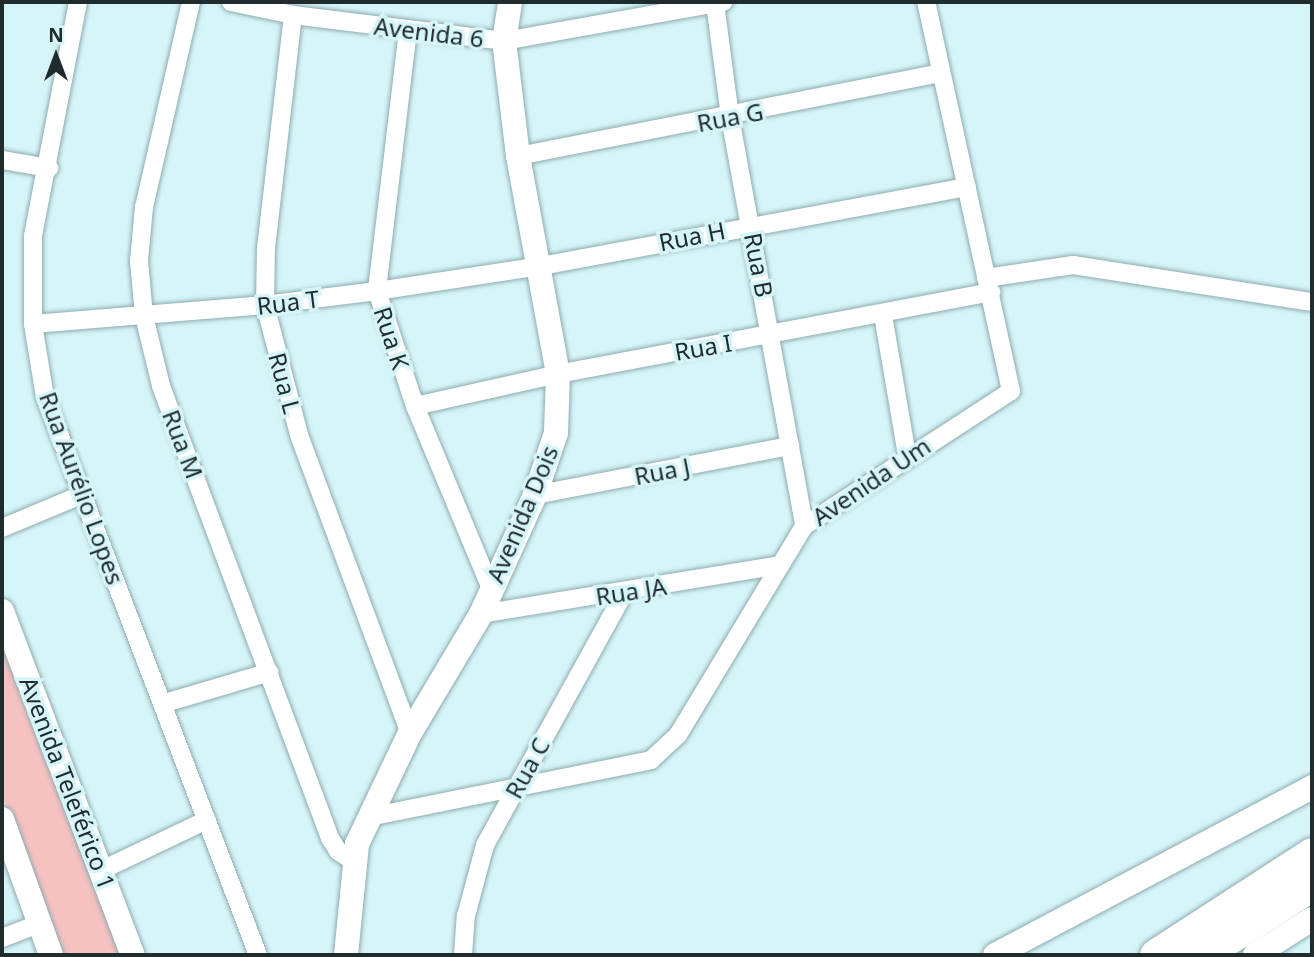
<!DOCTYPE html>
<html>
<head>
<meta charset="utf-8">
<style>
	body { margin:0 }
	#map { position:relative; width:1314px; height:957px; overflow:hidden; background:#d6f5f9; font-family:"Noto Sans",sans-serif }
	div>[style] { position:absolute }
	.green>* { inset:0; background:#f6c1c1 }
	.roads { filter:drop-shadow(0 0 2px #8eabae) drop-shadow(0 0 2px #8eabae) }
	.street>* { height:18px; margin:-9px; padding:0 9px; transform-origin:9px; border-radius:9px; background:#fff }
	.secondary>* { height:24px; margin:-12px; padding:0 12px; transform-origin:12px; border-radius:12px; background:#fff }
	.highway>* { height:33px; margin:-16.5px; padding:0 16.5px; transform-origin:16.5px; border-radius:16.5px; background:#fff }
	span { translate:-50% -50%; white-space:nowrap; text-align:center; line-height:1.15; -webkit-text-stroke:7px #d6f5f9; paint-order:stroke }
	.street-label { font-size:24px; color:#1f2b2c }
	.frame { position:absolute; inset:0; border:4px solid #1f2b2c; pointer-events:none }
	.north { position:absolute; left:21px; top:21px; width:70px; height:70px; -webkit-text-stroke:5px #d6f5f9; paint-order:stroke; rotate:0deg; font-size:19px; font-weight:700; line-height:28px; text-align:center; color:#1f2b2c }
	.north::after { content:''; display:block; margin:auto; width:24px; height:32px; background:#1f2b2c; clip-path:polygon(50% 0,100% 100%,50% 72%,0 100%) }
</style>
</head>
<body>
<div id="map">
	<div class="green">
		<div style="clip-path:polygon(2px 625px,126px 955px,61px 955px,46px 915px,2px 796px)"></div>
	</div>
	<div class="roads">
		<div class="street">
			<div style="left:78px;top:2px;width:238px;rotate:100.9deg"></div>
			<div style="left:33px;top:236px;width:88px;rotate:90deg"></div>
			<div style="left:33px;top:324px;width:74px;rotate:80.7deg"></div>
			<div style="left:45px;top:397px;width:597px;rotate:69.11deg"></div>
			<div style="left:191px;top:2px;width:210px;rotate:102.9deg"></div>
			<div style="left:144px;top:207px;width:54px;rotate:95.3deg"></div>
			<div style="left:139px;top:261px;width:55px;rotate:84.8deg"></div>
			<div style="left:144px;top:316px;width:72px;rotate:76.3deg"></div>
			<div style="left:161px;top:386px;width:483px;rotate:69.5deg"></div>
			<div style="left:330px;top:838px;width:15px;rotate:58deg"></div>
			<div style="left:338px;top:851px;width:18px;rotate:34deg"></div>
			<div style="left:231px;top:2px;width:63px;rotate:11.8deg"></div>
			<div style="left:293px;top:15px;width:213px;rotate:7deg"></div>
			<div style="left:504px;top:41px;width:223px;rotate:-10.1deg"></div>
			<div style="left:715px;top:3px;width:115px;rotate:82.5deg"></div>
			<div style="left:730px;top:117px;width:416px;rotate:79.7deg"></div>
			<div style="left:293px;top:15px;width:234px;rotate:96.6deg"></div>
			<div style="left:266px;top:247px;width:58px;rotate:91deg"></div>
			<div style="left:265px;top:305px;width:134px;rotate:75.3deg"></div>
			<div style="left:299px;top:435px;width:318px;rotate:69.6deg"></div>
			<div style="left:408px;top:30px;width:263px;rotate:96.8deg"></div>
			<div style="left:377px;top:291px;width:121px;rotate:71.7deg"></div>
			<div style="left:415px;top:406px;width:198px;rotate:67.4deg"></div>
			<div style="left:518px;top:156px;width:431px;rotate:-11.1deg"></div>
			<div style="left:2px;top:160px;width:48px;rotate:9.7deg"></div>
			<div style="left:986px;top:278px;width:88px;rotate:-8.5deg"></div>
			<div style="left:1073px;top:265px;width:242px;rotate:8.8deg"></div>
			<div style="left:883px;top:315px;width:142px;rotate:80.3deg"></div>
			<div style="left:33px;top:324px;width:233px;rotate:-4.7deg"></div>
			<div style="left:265px;top:305px;width:113px;rotate:-7.1deg"></div>
			<div style="left:377px;top:291px;width:166px;rotate:-8.7deg"></div>
			<div style="left:541px;top:266px;width:433px;rotate:-10.5deg"></div>
			<div style="left:415px;top:406px;width:147px;rotate:-12.6deg"></div>
			<div style="left:558px;top:374px;width:441px;rotate:-10.7deg"></div>
			<div style="left:535px;top:495px;width:260px;rotate:-10.9deg"></div>
			<div style="left:2px;top:528px;width:86px;rotate:-22.7deg"></div>
			<div style="left:481px;top:614px;width:303px;rotate:-9.3deg"></div>
			<div style="left:165px;top:703px;width:109px;rotate:-16.4deg"></div>
			<div style="left:369px;top:817px;width:288px;rotate:-11.4deg"></div>
			<div style="left:651px;top:760px;width:37px;rotate:-43deg"></div>
			<div style="left:678px;top:735px;width:244px;rotate:-58.9deg"></div>
			<div style="left:804px;top:526px;width:247px;rotate:-33.1deg"></div>
			<div style="left:1011px;top:391px;width:398px;rotate:-102.3deg"></div>
			<div style="left:102px;top:870px;width:116px;rotate:-25.5deg"></div>
			<div style="left:2px;top:938px;width:40px;rotate:-21deg"></div>
			<div style="left:463px;top:955px;width:39px;rotate:-86deg"></div>
			<div style="left:466px;top:916px;width:73px;rotate:-75deg"></div>
			<div style="left:485px;top:845px;width:288px;rotate:-61.1deg"></div>
		</div>
		<div class="secondary">
			<div style="left:2px;top:611px;width:368px;rotate:69.2deg"></div>
			<div style="left:2px;top:819px;width:145px;rotate:70.2deg"></div>
			<div style="left:346px;top:955px;width:112px;rotate:-84.3deg"></div>
			<div style="left:357px;top:844px;width:123px;rotate:-64.5deg"></div>
			<div style="left:410px;top:733px;width:139px;rotate:-59.2deg"></div>
			<div style="left:481px;top:614px;width:131px;rotate:-65.6deg"></div>
			<div style="left:535px;top:495px;width:65px;rotate:-71.3deg"></div>
			<div style="left:556px;top:433px;width:59px;rotate:-88.1deg"></div>
			<div style="left:558px;top:374px;width:222px;rotate:-100.4deg"></div>
			<div style="left:518px;top:156px;width:116px;rotate:-96.9deg"></div>
			<div style="left:504px;top:41px;width:39px;rotate:-81deg"></div>
			<div style="left:995px;top:955px;width:359px;rotate:-27.9deg"></div>
			<div style="left:1255px;top:955px;width:67px;rotate:-32.3deg"></div>
		</div>
		<div class="highway">
			<div style="left:1156px;top:955px;width:186px;rotate:-32.9deg"></div>
			<div style="left:1201px;top:955px;width:132px;rotate:-32.6deg"></div>
		</div>
	</div>
	<div class="street-label">
		<span style="left:429px;top:32px;rotate:7deg">Avenida 6</span>
		<span style="left:730px;top:117px;rotate:-11deg">Rua G</span>
		<span style="left:692px;top:236px;rotate:-11deg">Rua H</span>
		<span style="left:759px;top:265px;rotate:79deg">Rua B</span>
		<span style="left:288px;top:302px;rotate:-7deg">Rua T</span>
		<span style="left:392px;top:338px;rotate:72deg">Rua K</span>
		<span style="left:703px;top:347px;rotate:-10deg">Rua I</span>
		<span style="left:285px;top:383px;rotate:75deg">Rua L</span>
		<span style="left:183px;top:444px;rotate:69deg">Rua M</span>
		<span style="left:662px;top:471px;rotate:-11deg">Rua J</span>
		<span style="left:871px;top:481px;rotate:-34deg">Avenida Um</span>
		<span style="left:82px;top:488px;rotate:70deg">Rua Aurélio Lopes</span>
		<span style="left:522px;top:514px;rotate:-67deg">Avenida Dois</span>
		<span style="left:631px;top:591px;rotate:-9deg">Rua JA</span>
		<span style="left:527px;top:768px;rotate:-61deg">Rua C</span>
		<span style="left:68px;top:783px;rotate:69deg">Avenida Teleférico 1</span>
	</div>
	<div class="frame"></div>
	<div class="north">N</div>
</div>
</body>
</html>
